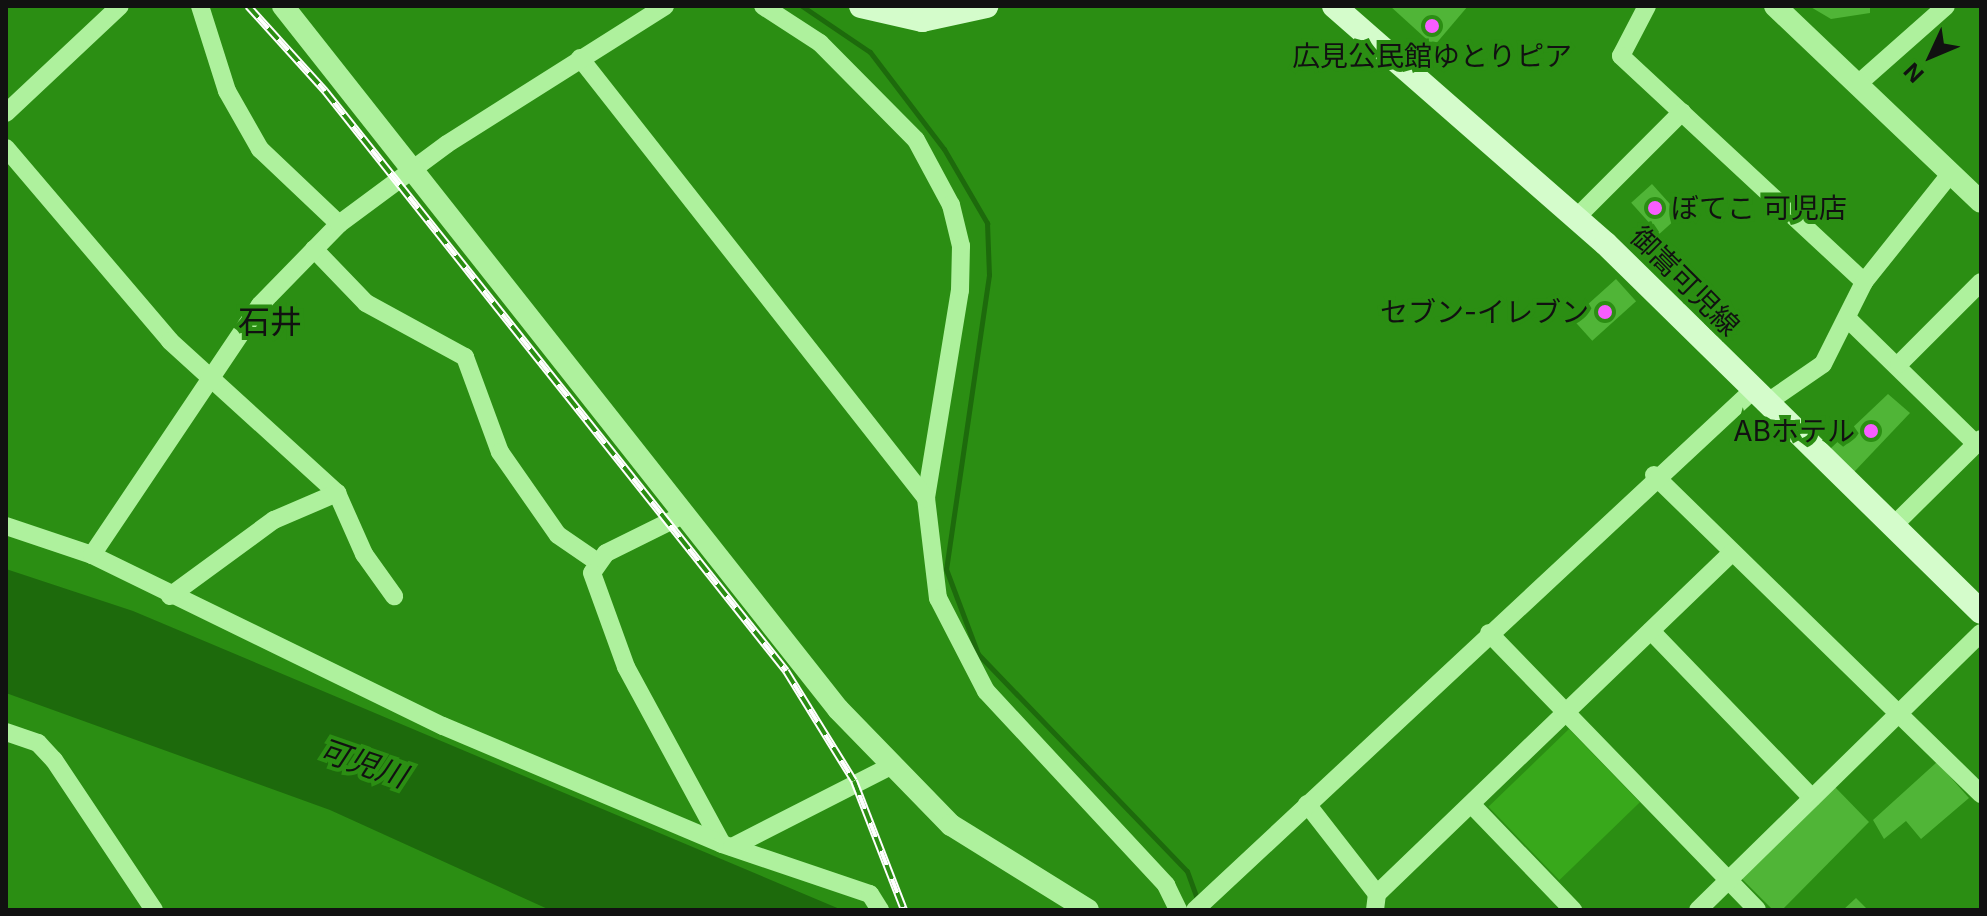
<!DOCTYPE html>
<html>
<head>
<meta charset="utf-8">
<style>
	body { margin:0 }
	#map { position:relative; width:1987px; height:916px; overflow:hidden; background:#2b8e13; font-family:Inter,"Noto Sans JP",sans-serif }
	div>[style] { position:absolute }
	.green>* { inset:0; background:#38a81b; transform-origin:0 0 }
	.water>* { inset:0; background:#1d6a0c }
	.stream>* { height:5px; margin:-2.5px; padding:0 2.5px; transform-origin:2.5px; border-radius:2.5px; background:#1d6a0c }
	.building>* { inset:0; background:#50b537; transform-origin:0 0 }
	.minor>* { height:18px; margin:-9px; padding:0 9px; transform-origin:9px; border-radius:9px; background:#aef19d }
	.tertiary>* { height:22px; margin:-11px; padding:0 11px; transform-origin:11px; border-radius:11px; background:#aef19d }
	.secondary>* { height:24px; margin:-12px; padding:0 12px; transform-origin:12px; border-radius:12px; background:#d4fccb }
	.rail>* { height:8px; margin-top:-4px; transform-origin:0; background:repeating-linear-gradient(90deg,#2b8e13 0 15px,#fff 0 30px); box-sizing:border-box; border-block:2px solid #fff }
	.dots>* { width:22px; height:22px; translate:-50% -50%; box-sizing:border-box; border:4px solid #2b8e13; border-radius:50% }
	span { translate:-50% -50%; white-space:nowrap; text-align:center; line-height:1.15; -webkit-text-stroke:8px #2b8e13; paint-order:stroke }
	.poi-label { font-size:28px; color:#111 }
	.left { translate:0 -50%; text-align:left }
	.right { translate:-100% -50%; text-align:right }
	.street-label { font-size:28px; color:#111 }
	.water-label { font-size:30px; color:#111; font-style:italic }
	.quarter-label { font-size:32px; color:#111 }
	.frame { position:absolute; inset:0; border:8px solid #111; pointer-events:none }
	.north { position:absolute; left:1891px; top:16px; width:80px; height:80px; -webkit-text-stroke:6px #2b8e13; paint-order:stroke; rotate:226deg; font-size:22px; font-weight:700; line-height:32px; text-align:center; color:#111 }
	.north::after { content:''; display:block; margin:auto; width:28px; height:36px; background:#111; clip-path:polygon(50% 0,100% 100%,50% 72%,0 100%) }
</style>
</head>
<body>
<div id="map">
	<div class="green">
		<div style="left:1569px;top:729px;width:102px;height:112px;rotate:46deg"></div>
	</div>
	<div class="water">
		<div style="clip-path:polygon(6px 569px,133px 611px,842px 910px,550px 910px,330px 810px,6px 693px)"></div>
	</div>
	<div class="stream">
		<div style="left:802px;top:6px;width:82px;rotate:34.1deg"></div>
		<div style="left:870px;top:52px;width:122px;rotate:52.7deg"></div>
		<div style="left:944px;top:149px;width:86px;rotate:59.8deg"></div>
		<div style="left:987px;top:223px;width:52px;rotate:87.8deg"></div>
		<div style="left:989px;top:275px;width:297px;rotate:98.3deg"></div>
		<div style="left:946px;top:569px;width:91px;rotate:69.4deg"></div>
		<div style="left:978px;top:654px;width:301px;rotate:46.1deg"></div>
		<div style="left:1187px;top:871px;width:32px;rotate:70deg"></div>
	</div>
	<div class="building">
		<div style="clip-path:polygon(1390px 6px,1468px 6px,1434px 46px)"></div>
		<div style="clip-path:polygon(1809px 6px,1870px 6px,1870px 13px,1831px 19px)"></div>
		<div style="left:1652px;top:184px;width:42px;height:28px;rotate:48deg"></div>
		<div style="left:1616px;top:279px;width:30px;height:59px;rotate:48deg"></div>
		<div style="clip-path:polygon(1888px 394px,1910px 413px,1854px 472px,1830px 449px)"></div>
		<div style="clip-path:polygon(1937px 762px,1969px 798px,1921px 839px,1906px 821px,1884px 839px,1873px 820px)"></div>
		<div style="clip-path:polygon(1834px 786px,1869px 822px,1782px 910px,1773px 910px,1741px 878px)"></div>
		<div style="clip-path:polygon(1856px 898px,1868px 910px,1843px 910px)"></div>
	</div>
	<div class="minor">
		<div style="left:200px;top:6px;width:89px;rotate:72.4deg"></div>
		<div style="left:227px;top:91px;width:67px;rotate:60.4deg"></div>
		<div style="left:260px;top:149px;width:109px;rotate:43.5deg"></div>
		<div style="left:763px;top:6px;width:68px;rotate:33deg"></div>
		<div style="left:820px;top:43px;width:136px;rotate:45.3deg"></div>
		<div style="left:916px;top:140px;width:74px;rotate:61.7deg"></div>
		<div style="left:951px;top:205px;width:42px;rotate:76.3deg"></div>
		<div style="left:961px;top:246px;width:44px;rotate:91.3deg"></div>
		<div style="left:960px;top:290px;width:211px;rotate:99.3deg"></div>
		<div style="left:926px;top:498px;width:101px;rotate:83.2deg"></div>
		<div style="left:938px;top:598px;width:105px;rotate:62.7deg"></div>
		<div style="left:986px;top:691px;width:265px;rotate:47.1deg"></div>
		<div style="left:1166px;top:885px;width:28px;rotate:64deg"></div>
		<div style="left:1647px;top:6px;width:56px;rotate:117.5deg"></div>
		<div style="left:1621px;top:56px;width:332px;rotate:42.9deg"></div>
		<div style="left:580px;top:58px;width:560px;rotate:51.82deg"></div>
		<div style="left:1859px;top:83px;width:116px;rotate:-41.5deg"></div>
		<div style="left:6px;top:113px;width:156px;rotate:-43.2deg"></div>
		<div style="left:6px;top:148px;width:253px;rotate:49.6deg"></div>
		<div style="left:170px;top:341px;width:226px;rotate:42.3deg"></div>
		<div style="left:337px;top:493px;width:67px;rotate:66.1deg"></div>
		<div style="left:364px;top:554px;width:52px;rotate:54.5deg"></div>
		<div style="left:1576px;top:218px;width:150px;rotate:-45deg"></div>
		<div style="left:314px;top:249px;width:75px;rotate:46.1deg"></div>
		<div style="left:366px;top:303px;width:113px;rotate:28.6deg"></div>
		<div style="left:465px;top:357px;width:101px;rotate:69.8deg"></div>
		<div style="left:500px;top:452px;width:101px;rotate:55.1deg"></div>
		<div style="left:558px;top:535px;width:46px;rotate:34.4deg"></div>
		<div style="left:1850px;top:321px;width:176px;rotate:44.3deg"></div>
		<div style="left:1899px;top:364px;width:116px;rotate:-45deg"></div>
		<div style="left:1765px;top:404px;width:70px;rotate:-34.6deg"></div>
		<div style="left:1823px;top:364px;width:92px;rotate:-63.4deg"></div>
		<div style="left:1864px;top:282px;width:139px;rotate:-51.4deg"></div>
		<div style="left:1654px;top:475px;width:457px;rotate:44.3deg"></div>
		<div style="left:683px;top:515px;width:86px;rotate:153.7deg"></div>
		<div style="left:606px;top:553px;width:24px;rotate:125deg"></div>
		<div style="left:592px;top:573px;width:100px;rotate:70.1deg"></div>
		<div style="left:626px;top:667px;width:201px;rotate:61.5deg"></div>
		<div style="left:6px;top:526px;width:91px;rotate:18.6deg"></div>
		<div style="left:92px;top:555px;width:390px;rotate:26deg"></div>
		<div style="left:443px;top:726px;width:303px;rotate:22.9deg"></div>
		<div style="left:722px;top:844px;width:156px;rotate:18.7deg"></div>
		<div style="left:870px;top:894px;width:19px;rotate:58deg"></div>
		<div style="left:1892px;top:527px;width:125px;rotate:-44.7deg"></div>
		<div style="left:92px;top:555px;width:301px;rotate:-56.1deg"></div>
		<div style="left:260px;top:305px;width:113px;rotate:-45.7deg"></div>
		<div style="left:339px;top:224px;width:134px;rotate:-36.5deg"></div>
		<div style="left:447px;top:144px;width:258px;rotate:-32.3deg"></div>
		<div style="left:170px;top:596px;width:129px;rotate:-36.2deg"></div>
		<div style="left:274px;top:520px;width:69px;rotate:-23.2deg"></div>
		<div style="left:1651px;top:631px;width:232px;rotate:46deg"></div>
		<div style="left:1489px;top:633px;width:385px;rotate:45.9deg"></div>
		<div style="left:6px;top:732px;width:34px;rotate:19deg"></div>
		<div style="left:38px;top:743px;width:23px;rotate:47deg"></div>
		<div style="left:54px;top:760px;width:180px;rotate:56.3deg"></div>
		<div style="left:1307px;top:804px;width:114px;rotate:52.1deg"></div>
		<div style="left:1472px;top:805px;width:146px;rotate:46.1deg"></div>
		<div style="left:732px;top:847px;width:176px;rotate:-27deg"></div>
		<div style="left:1195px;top:910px;width:763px;rotate:-42.98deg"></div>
		<div style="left:1375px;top:910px;width:16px;rotate:-83deg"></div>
		<div style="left:1377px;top:894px;width:493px;rotate:-43.9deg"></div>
		<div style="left:1698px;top:910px;width:396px;rotate:-44.4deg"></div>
	</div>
	<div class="tertiary">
		<div style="left:283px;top:6px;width:896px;rotate:51.71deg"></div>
		<div style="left:838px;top:709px;width:162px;rotate:45.8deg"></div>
		<div style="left:951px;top:825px;width:161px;rotate:31.8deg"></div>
		<div style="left:1775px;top:6px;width:284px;rotate:43.6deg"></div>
	</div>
	<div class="secondary">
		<div style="left:861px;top:6px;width:63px;rotate:12.9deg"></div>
		<div style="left:922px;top:20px;width:66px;rotate:-12.3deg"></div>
		<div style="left:1334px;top:6px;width:361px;rotate:41.2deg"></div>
		<div style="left:1606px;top:244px;width:525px;rotate:44.46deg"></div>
	</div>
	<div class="rail">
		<div style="left:248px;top:6px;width:115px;rotate:47.8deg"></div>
		<div style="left:325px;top:91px;width:741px;rotate:51.52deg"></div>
		<div style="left:786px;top:671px;width:129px;rotate:58.3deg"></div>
		<div style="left:854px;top:781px;width:138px;rotate:68.8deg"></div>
	</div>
	<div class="dots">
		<div style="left:1432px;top:26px;background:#f75dff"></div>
		<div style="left:1655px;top:208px;background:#f75dff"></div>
		<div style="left:1605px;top:312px;background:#f75dff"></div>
		<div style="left:1871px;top:431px;background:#f75dff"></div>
	</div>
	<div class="poi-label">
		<span style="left:1432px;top:56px">広見公民館ゆとりピア</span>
		<span class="left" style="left:1671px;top:208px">ぼてこ 可児店</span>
		<span class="right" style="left:1589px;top:312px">セブン-イレブン</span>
		<span class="right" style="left:1855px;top:431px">ABホテル</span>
	</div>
	<div class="street-label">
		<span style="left:1685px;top:281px;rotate:45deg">御嵩可児線</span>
	</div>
	<div class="water-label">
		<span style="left:363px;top:763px;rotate:19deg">可児川</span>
	</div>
	<div class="quarter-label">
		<span style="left:270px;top:322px">石井</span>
	</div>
	<div class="frame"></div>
	<div class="north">N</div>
</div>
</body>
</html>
